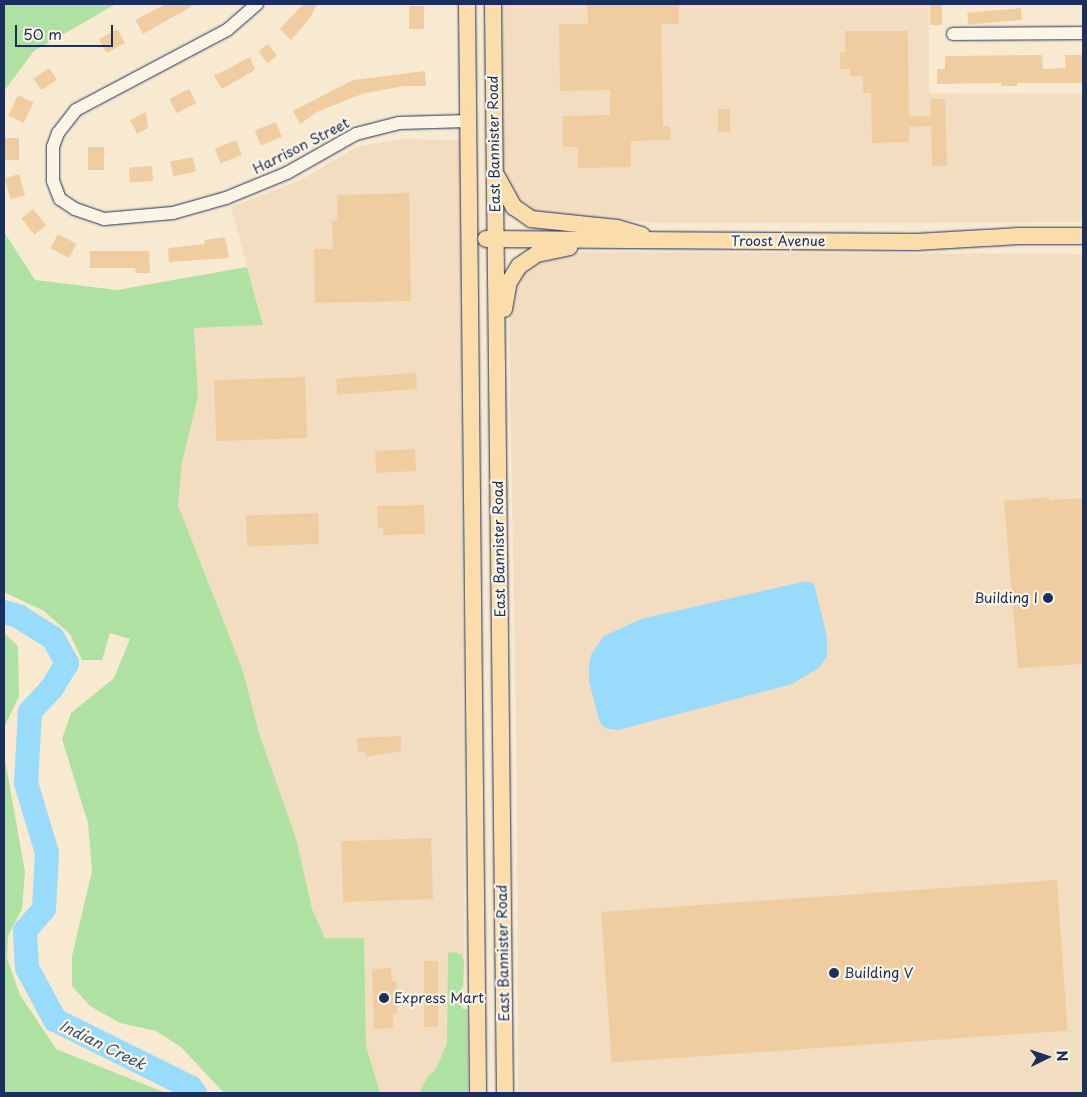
<!DOCTYPE html>
<html>
<head>
<meta charset="utf-8">
<style>
	body { margin:0 }
	#map { position:relative; width:1087px; height:1097px; overflow:hidden; background:#f8e9d1; font-family:"Playpen Sans",sans-serif }
	div>[style] { position:absolute }
	.built>* { inset:0; background:#f2ddc1 }
	.green>* { inset:0; background:#afe1a3 }
	.water>* { inset:0; background:#98dbfa }
	.river>* { height:24px; margin:-12px; padding:0 12px; transform-origin:12px; border-radius:12px; background:#98dbfa }
	.building>* { inset:0; background:#f0cda1; transform-origin:0 0 }
	.roads { filter:drop-shadow(0 0 1px #1b2f5e) drop-shadow(0 0 1px #1b2f5e) }
	.minor>* { height:12px; margin:-6px; padding:0 6px; transform-origin:6px; border-radius:6px; background:#fcf5e5 }
	.major>* { height:16px; margin:-8px; padding:0 8px; transform-origin:8px; border-radius:8px; background:#fbddab }
	.dots>* { width:14px; height:14px; translate:-50% -50%; box-sizing:border-box; border:2px solid #fcf5e5; border-radius:50% }
	span { translate:-50% -50%; white-space:nowrap; text-align:center; line-height:1.15; -webkit-text-stroke:4.5px #fcf5e5; paint-order:stroke }
	.street-label { font-size:14px; color:#1b2f5e }
	.poi-label { font-size:14px; color:#1b2f5e }
	.right { translate:-100% -50%; text-align:right }
	.left { translate:0 -50%; text-align:left }
	.water-label { font-size:15px; color:#34517d; font-style:italic }
	.frame { position:absolute; inset:0; border:5px solid #1b2f5e; pointer-events:none }
	.north { position:absolute; left:1022px; top:1032px; width:50px; height:50px; -webkit-text-stroke:4px #fcf5e5; paint-order:stroke; rotate:86deg; font-size:14px; font-weight:700; line-height:20px; text-align:center; color:#1b2f5e }
	.north::after { content:''; display:block; margin:auto; width:18px; height:22px; background:#1b2f5e; clip-path:polygon(50% 0,100% 100%,50% 72%,0 100%) }
	.scale { position:absolute; left:15px; top:25px; width:98px; height:22px; box-sizing:border-box; border:2px solid #1b2f5e; border-top:0; padding-left:6px; font-size:15px; line-height:18px; white-space:nowrap; color:#1b2f5e; -webkit-text-stroke:4px #fcf5e5; paint-order:stroke }
</style>
</head>
<body>
<div id="map">
	<div class="built">
		<div style="clip-path:polygon(499px 4px,929px 4px,929px 93px,1083px 94px,1083px 222px,660px 223px,541px 214px,525px 207px,510px 191px,502px 172px)"></div>
		<div style="clip-path:polygon(402px 139px,460px 140px,465px 1093px,380px 1093px,366px 1046px,364px 938px,325px 938px,312px 909px,296px 838px,259px 733px,243px 671px,178px 505px,182px 462px,198px 397px,194px 328px,263px 324px,231px 207px,301px 180px,357px 147px)"></div>
		<div style="clip-path:polygon(579px 252px,1083px 254px,1083px 1093px,518px 1093px,517px 784px,509px 315px,512px 295px,520px 276px,534px 262px,555px 254px)"></div>
	</div>
	<div class="green">
		<div style="clip-path:polygon(4px 4px,116px 4px,34px 51px,4px 91px)"></div>
		<div style="clip-path:polygon(4px 232px,35px 280px,117px 290px,247px 267px,263px 325px,194px 328px,198px 397px,182px 462px,178px 505px,243px 671px,259px 733px,296px 838px,312px 909px,325px 938px,364px 938px,366px 1046px,380px 1093px,224px 1093px,181px 1047px,156px 1031px,120px 1023px,90px 1006px,72px 986px,72px 956px,92px 871px,88px 823px,62px 739px,71px 713px,114px 678px,130px 639px,110px 633px,102px 660px,82px 660px,70px 634px,44px 611px,4px 592px)"></div>
		<div style="clip-path:polygon(4px 633px,18px 646px,19px 696px,4px 728px)"></div>
		<div style="clip-path:polygon(4px 754px,25px 872px,22px 909px,8px 936px,7px 958px,20px 995px,56px 1049px,166px 1093px,4px 1093px)"></div>
		<div style="clip-path:polygon(454px 952px,462px 955px,464px 962px,462px 1009px,467px 1009px,468px 1092px,419px 1093px,428px 1076px,435px 1071px,447px 1043px,448px 958px,448px 953px)"></div>
	</div>
	<div class="water">
		<div style="clip-path:polygon(806px 581px,814px 584px,827px 637px,827px 656px,820px 667px,792px 684px,618px 730px,605px 728px,600px 723px,589px 681px,589px 668px,591px 655px,604px 636px,641px 619px)"></div>
	</div>
	<div class="river">
		<div style="left:4px;top:612px;width:15px;rotate:16deg"></div>
		<div style="left:18px;top:616px;width:41px;rotate:32.2deg"></div>
		<div style="left:53px;top:638px;width:29px;rotate:61deg"></div>
		<div style="left:67px;top:663px;width:29px;rotate:121deg"></div>
		<div style="left:52px;top:688px;width:33px;rotate:133deg"></div>
		<div style="left:30px;top:712px;width:71px;rotate:93.2deg"></div>
		<div style="left:26px;top:783px;width:73px;rotate:73.3deg"></div>
		<div style="left:47px;top:853px;width:56px;rotate:93.1deg"></div>
		<div style="left:44px;top:909px;width:29px;rotate:131deg"></div>
		<div style="left:25px;top:931px;width:37px;rotate:87deg"></div>
		<div style="left:27px;top:968px;width:59px;rotate:61.7deg"></div>
		<div style="left:55px;top:1020px;width:151px;rotate:26.4deg"></div>
		<div style="left:190px;top:1087px;width:8px;rotate:50deg"></div>
	</div>
	<div class="building">
		<div style="clip-path:polygon(166px 4px,196px 4px,143px 34px,135px 20px)"></div>
		<div style="clip-path:polygon(303px 4px,317px 4px,310px 18px,291px 40px,280px 29px)"></div>
		<div style="clip-path:polygon(593px 4px,679px 4px,679px 24px,661px 24px,663px 126px,670px 126px,671px 140px,631px 141px,631px 167px,578px 168px,578px 147px,563px 147px,563px 116px,610px 115px,610px 90px,560px 91px,559px 24px,588px 24px,587px 5px)"></div>
		<div style="left:930px;top:4px;width:12px;height:21px"></div>
		<div style="left:409px;top:6px;width:15px;height:23px"></div>
		<div style="left:1021px;top:8px;width:12px;height:54px;rotate:85deg"></div>
		<div style="left:117px;top:29px;width:16px;height:21px;rotate:60deg"></div>
		<div style="clip-path:polygon(845px 31px,908px 31px,909px 116px,931px 116px,931px 99px,945px 99px,947px 166px,932px 166px,931px 126px,909px 127px,909px 142px,872px 143px,871px 93px,863px 93px,863px 76px,850px 76px,850px 69px,840px 69px,840px 52px,845px 52px)"></div>
		<div style="left:268px;top:44px;width:15px;height:12px;rotate:53deg"></div>
		<div style="clip-path:polygon(1042px 55px,1043px 69px,1066px 68px,1065px 55px,1083px 55px,1083px 83px,1017px 83px,1017px 86px,1001px 86px,1001px 83px,937px 84px,937px 69px,945px 69px,945px 56px)"></div>
		<div style="clip-path:polygon(250px 57px,255px 70px,222px 89px,214px 76px)"></div>
		<div style="left:49px;top:68px;width:14px;height:19px;rotate:56deg"></div>
		<div style="clip-path:polygon(425px 71px,426px 86px,403px 86px,362px 94px,319px 111px,300px 124px,293px 111px,353px 80px)"></div>
		<div style="left:189px;top:89px;width:16px;height:22px;rotate:63deg"></div>
		<div style="left:18px;top:95px;width:17px;height:23px;rotate:25deg"></div>
		<div style="left:718px;top:109px;width:12px;height:23px"></div>
		<div style="clip-path:polygon(146px 112px,148px 128px,137px 134px,130px 120px)"></div>
		<div style="left:276px;top:122px;width:16px;height:23px;rotate:68deg"></div>
		<div style="left:4px;top:138px;width:15px;height:22px"></div>
		<div style="left:236px;top:140px;width:16px;height:23px;rotate:68deg"></div>
		<div style="left:88px;top:147px;width:16px;height:23px"></div>
		<div style="left:193px;top:157px;width:15px;height:23px;rotate:79deg"></div>
		<div style="left:152px;top:166px;width:15px;height:23px;rotate:86deg"></div>
		<div style="left:19px;top:174px;width:22px;height:15px;rotate:74deg"></div>
		<div style="clip-path:polygon(409px 193px,411px 301px,315px 303px,314px 249px,333px 249px,332px 221px,337px 221px,337px 195px)"></div>
		<div style="left:33px;top:209px;width:21px;height:15px;rotate:51deg"></div>
		<div style="left:58px;top:234px;width:21px;height:16px;rotate:28deg"></div>
		<div style="clip-path:polygon(225px 237px,229px 258px,169px 262px,168px 248px,205px 244px,204px 240px)"></div>
		<div style="clip-path:polygon(90px 251px,149px 251px,150px 273px,136px 273px,135px 268px,90px 268px)"></div>
		<div style="left:416px;top:373px;width:16px;height:80px;rotate:86deg"></div>
		<div style="left:305px;top:377px;width:61px;height:91px;rotate:88deg"></div>
		<div style="left:415px;top:449px;width:22px;height:40px;rotate:87deg"></div>
		<div style="clip-path:polygon(1049px 497px,1049px 500px,1083px 498px,1083px 664px,1018px 668px,1004px 501px)"></div>
		<div style="clip-path:polygon(424px 505px,425px 534px,383px 535px,383px 528px,378px 528px,377px 506px)"></div>
		<div style="left:318px;top:513px;width:31px;height:72px;rotate:88deg"></div>
		<div style="clip-path:polygon(401px 736px,401px 751px,366px 757px,365px 752px,358px 752px,357px 738px)"></div>
		<div style="left:431px;top:838px;width:61px;height:90px;rotate:88deg"></div>
		<div style="left:1057px;top:880px;width:151px;height:457px;rotate:86deg"></div>
		<div style="left:424px;top:961px;width:14px;height:66px"></div>
		<div style="clip-path:polygon(391px 968px,392px 981px,396px 981px,397px 1014px,393px 1014px,393px 1028px,374px 1029px,372px 969px)"></div>
	</div>
	<div class="roads">
		<div class="minor">
			<div style="left:257px;top:4px;width:40px;rotate:139deg"></div>
			<div style="left:227px;top:30px;width:171px;rotate:152.1deg"></div>
			<div style="left:76px;top:110px;width:29px;rotate:128deg"></div>
			<div style="left:58px;top:133px;width:15px;rotate:110deg"></div>
			<div style="left:53px;top:147px;width:34px;rotate:90deg"></div>
			<div style="left:53px;top:181px;width:19px;rotate:69deg"></div>
			<div style="left:60px;top:199px;width:18px;rotate:34deg"></div>
			<div style="left:75px;top:209px;width:31px;rotate:19deg"></div>
			<div style="left:104px;top:219px;width:69px;rotate:-5deg"></div>
			<div style="left:173px;top:213px;width:55px;rotate:-15.8deg"></div>
			<div style="left:226px;top:198px;width:66px;rotate:-22.3deg"></div>
			<div style="left:287px;top:173px;width:79px;rotate:-29.5deg"></div>
			<div style="left:356px;top:134px;width:44px;rotate:-14.3deg"></div>
			<div style="left:399px;top:123px;width:70px;rotate:-1.6deg"></div>
			<div style="left:953px;top:34px;width:130px;rotate:-0.4deg"></div>
		</div>
		<div class="major">
			<div style="left:467px;top:4px;width:1089px;rotate:89.42deg"></div>
			<div style="left:493px;top:4px;width:1089px;rotate:89.37deg"></div>
			<div style="left:496px;top:175px;width:37px;rotate:61deg"></div>
			<div style="left:514px;top:207px;width:21px;rotate:35deg"></div>
			<div style="left:531px;top:219px;width:86px;rotate:6deg"></div>
			<div style="left:617px;top:228px;width:26px;rotate:16deg"></div>
			<div style="left:486px;top:239px;width:430px;rotate:0.4deg"></div>
			<div style="left:916px;top:242px;width:103px;rotate:-3.3deg"></div>
			<div style="left:1019px;top:236px;width:64px"></div>
			<div style="left:504px;top:309px;width:27px;rotate:-80deg"></div>
			<div style="left:509px;top:282px;width:19px;rotate:-58deg"></div>
			<div style="left:519px;top:266px;width:22px;rotate:-34deg"></div>
			<div style="left:537px;top:254px;width:33px;rotate:-12deg"></div>
		</div>
	</div>
	<div class="dots">
		<div style="left:1048px;top:598px;background:#1b2f5e"></div>
		<div style="left:834px;top:973px;background:#1b2f5e"></div>
		<div style="left:384px;top:998px;background:#1b2f5e"></div>
	</div>
	<div class="street-label">
		<span style="left:494px;top:144px;rotate:-91deg">East Bannister Road</span>
		<span style="left:301px;top:146px;rotate:-27deg">Harrison Street</span>
		<span style="left:778px;top:241px">Troost Avenue</span>
		<span style="left:499px;top:549px;rotate:-91deg">East Bannister Road</span>
		<span style="left:503px;top:953px;rotate:-91deg">East Bannister Road</span>
	</div>
	<div class="poi-label">
		<span class="right" style="left:1038px;top:598px">Building I</span>
		<span class="left" style="left:844px;top:973px">Building V</span>
		<span class="left" style="left:394px;top:998px">Express Mart</span>
	</div>
	<div class="water-label">
		<span style="left:103px;top:1044px;rotate:26deg">Indian Creek</span>
	</div>
	<div class="frame"></div>
	<div class="north">N</div>
	<div class="scale">50 m</div>
</div>
</body>
</html>
